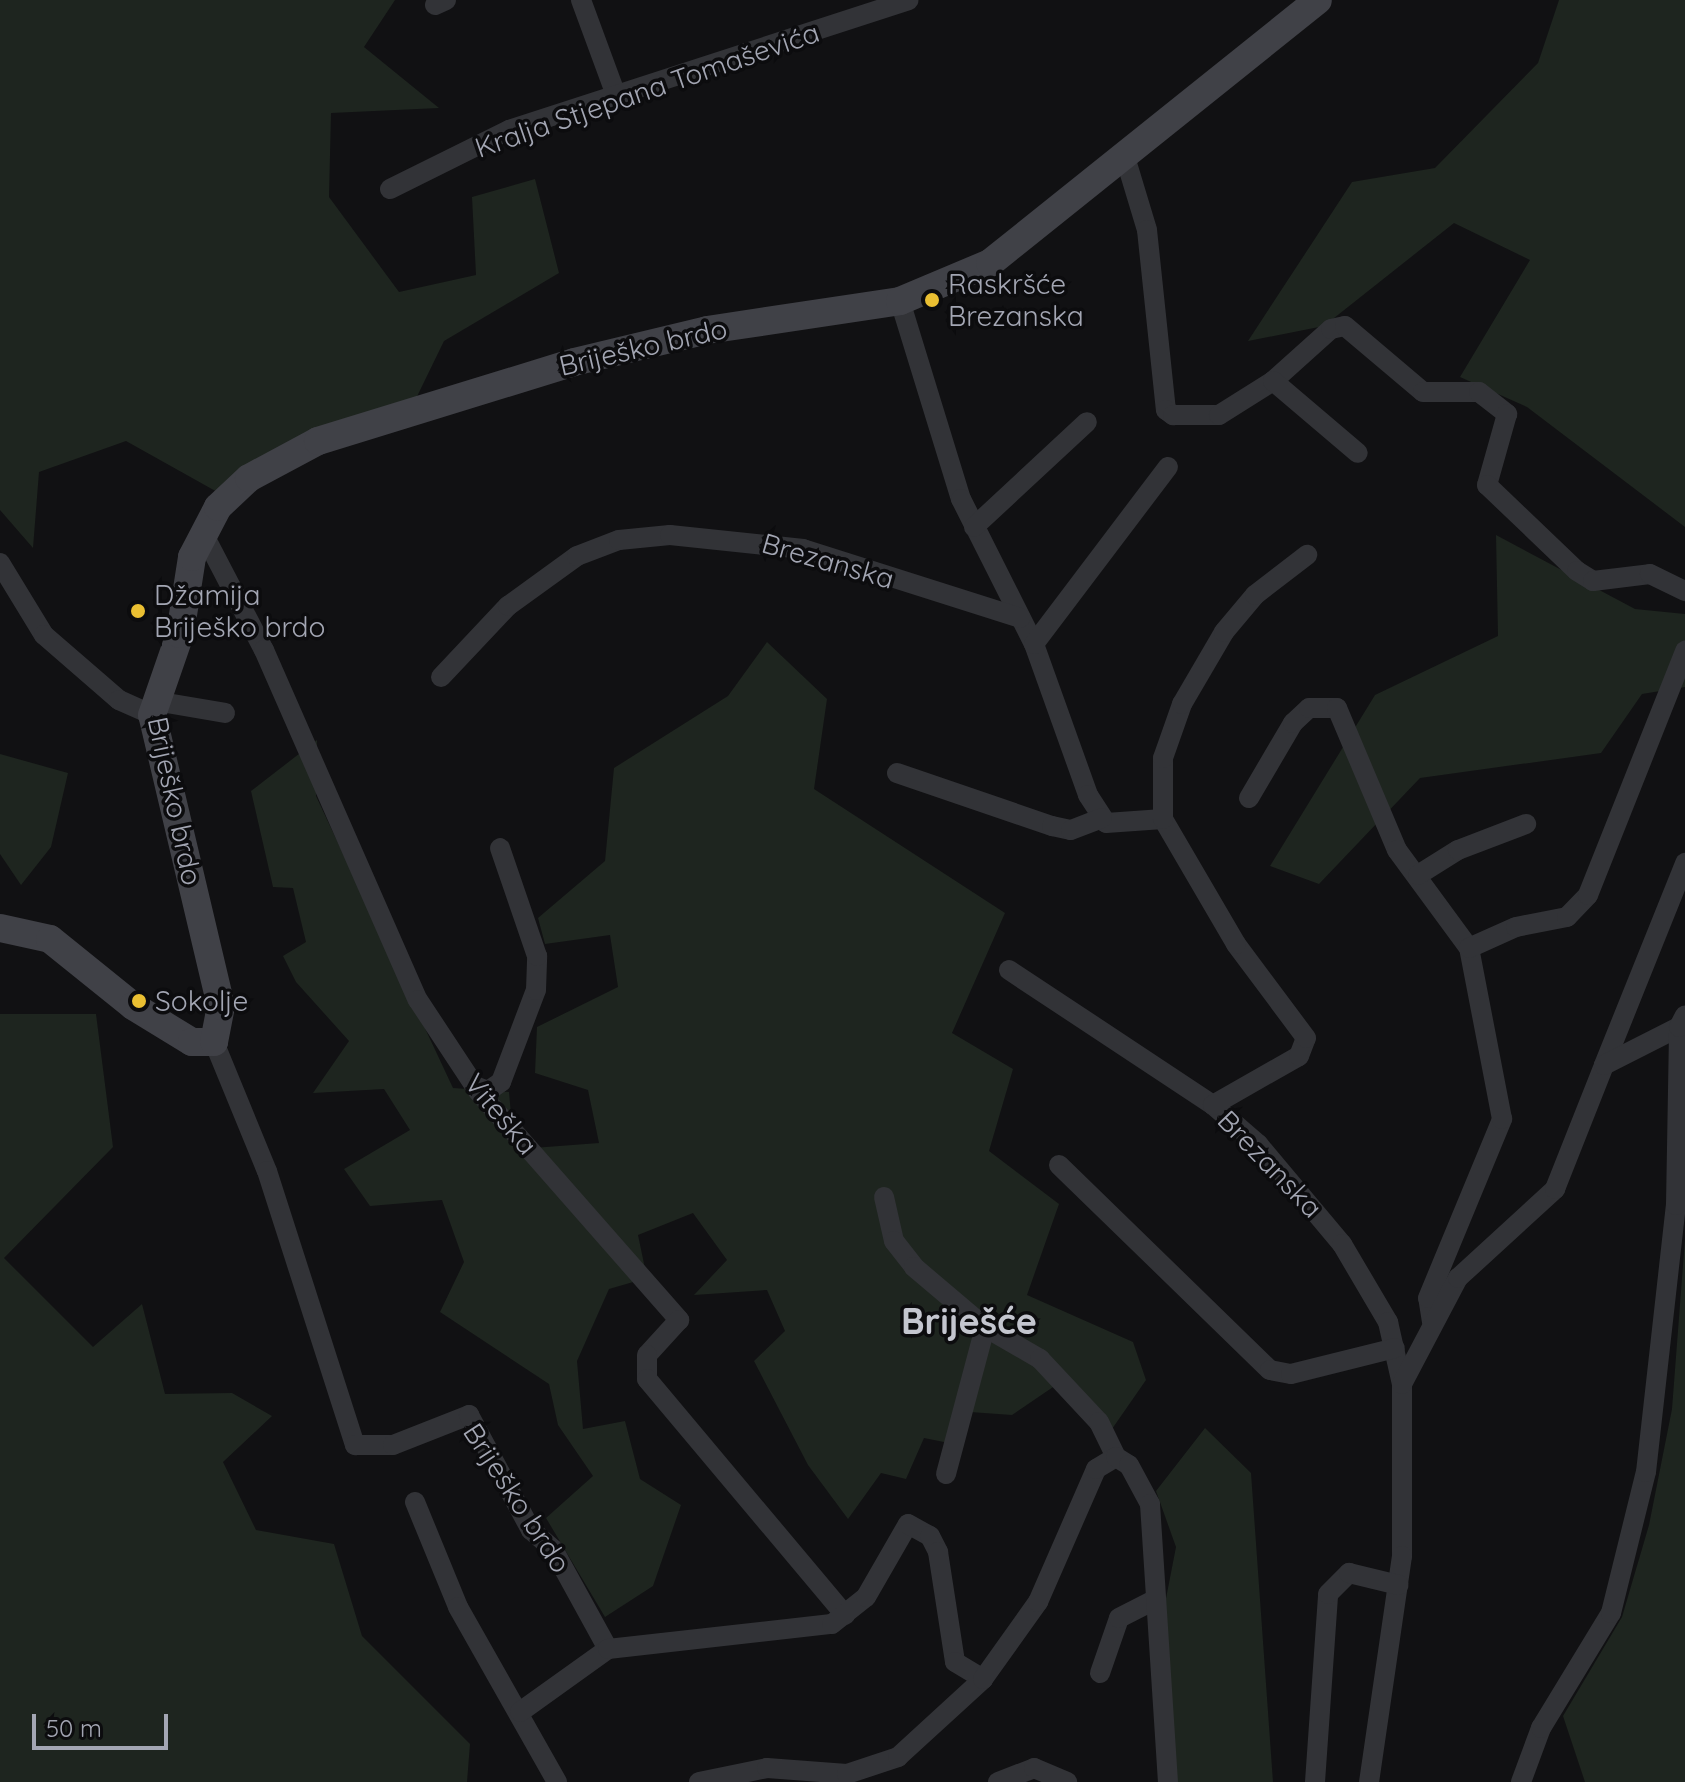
<!DOCTYPE html>
<html>
<head>
<meta charset="utf-8">
<style>
	body { margin:0 }
	#map { position:relative; width:1685px; height:1782px; overflow:hidden; background:#111113; font-family:Quicksand,sans-serif }
	div>[style] { position:absolute }
	.green>* { inset:0; background:#1e251f }
	.street>* { height:20px; margin:-10px; padding:0 10px; transform-origin:10px; border-radius:10px; background:#323337 }
	.secondary>* { height:28px; margin:-14px; padding:0 14px; transform-origin:14px; border-radius:14px; background:#404147 }
	.dots>* { width:22px; height:22px; translate:-50% -50%; box-sizing:border-box; border:4px solid #0c0c0e; border-radius:50% }
	span { translate:-50% -50%; white-space:nowrap; text-align:center; line-height:1.15; -webkit-text-stroke:7px #0c0c0e; paint-order:stroke }
	.street-label { font-size:28px; color:#a3a6b3 }
	.poi-label { font-size:28px; color:#a3a6b3 }
	.left { translate:0 -50%; text-align:left }
	.district-label { font-size:36px; color:#c4c6cf; font-weight:700 }
	.scale { position:absolute; left:32px; top:1714px; width:136px; height:36px; box-sizing:border-box; border:4px solid #a3a6b3; border-top:0; padding-left:10px; font-size:24px; line-height:28px; white-space:nowrap; color:#a3a6b3; -webkit-text-stroke:6px #0c0c0e; paint-order:stroke }
</style>
</head>
<body>
<div id="map">
	<div class="green">
		<div style="clip-path:polygon(0 0,395px 0,364px 47px,439px 108px,331px 113px,329px 197px,399px 292px,476px 275px,472px 197px,535px 179px,559px 273px,444px 341px,407px 417px,219px 493px,126px 441px,39px 472px,33px 548px,0 510px)"></div>
		<div style="clip-path:polygon(1559px 0,1685px 0,1685px 527px,1527px 407px,1460px 377px,1530px 260px,1454px 223px,1324px 326px,1248px 341px,1352px 182px,1435px 168px,1538px 63px)"></div>
		<div style="clip-path:polygon(1496px 535px,1635px 609px,1685px 614px,1685px 687px,1642px 694px,1601px 753px,1420px 778px,1319px 884px,1270px 866px,1375px 695px,1498px 636px)"></div>
		<div style="clip-path:polygon(767px 642px,827px 699px,814px 789px,1005px 913px,952px 1033px,1013px 1069px,989px 1151px,1059px 1204px,1027px 1295px,1133px 1342px,1146px 1380px,1112px 1429px,1059px 1383px,1012px 1415px,970px 1412px,949px 1443px,924px 1438px,906px 1479px,881px 1473px,848px 1519px,808px 1465px,754px 1361px,785px 1331px,767px 1290px,694px 1295px,727px 1260px,693px 1213px,638px 1235px,647px 1278px,609px 1289px,577px 1361px,583px 1429px,625px 1421px,640px 1479px,681px 1505px,653px 1586px,605px 1617px,546px 1518px,593px 1476px,558px 1425px,549px 1384px,440px 1312px,464px 1262px,442px 1200px,370px 1206px,344px 1169px,410px 1130px,384px 1089px,313px 1093px,349px 1041px,296px 982px,283px 956px,306px 942px,293px 888px,273px 887px,251px 791px,317px 740px,316px 796px,453px 1088px,509px 1092px,513px 1137px,533px 1148px,599px 1143px,588px 1090px,535px 1073px,537px 1027px,618px 987px,610px 935px,545px 944px,538px 918px,605px 861px,614px 768px,728px 696px)"></div>
		<div style="clip-path:polygon(0 754px,68px 773px,51px 847px,21px 885px,0 854px)"></div>
		<div style="clip-path:polygon(0 1014px,96px 1014px,113px 1147px,4px 1258px,93px 1347px,142px 1304px,165px 1394px,232px 1393px,272px 1416px,223px 1462px,256px 1530px,334px 1544px,362px 1636px,470px 1744px,467px 1782px,0 1782px)"></div>
		<div style="clip-path:polygon(1685px 1239px,1685px 1782px,1585px 1782px,1563px 1716px,1622px 1617px,1649px 1525px,1672px 1409px)"></div>
		<div style="clip-path:polygon(1205px 1428px,1251px 1473px,1273px 1782px,1173px 1782px,1162px 1619px,1176px 1547px,1156px 1491px)"></div>
	</div>
	<div class="street">
		<div style="left:581px;top:0;width:101px;rotate:69.8deg"></div>
		<div style="left:435px;top:5px;width:12px;rotate:-24deg"></div>
		<div style="left:1125px;top:157px;width:76px;rotate:73.2deg"></div>
		<div style="left:1147px;top:230px;width:181px;rotate:84deg"></div>
		<div style="left:1166px;top:410px;width:9px;rotate:36deg"></div>
		<div style="left:1173px;top:415px;width:46px"></div>
		<div style="left:1219px;top:415px;width:64px;rotate:-32.2deg"></div>
		<div style="left:1273px;top:381px;width:78px;rotate:-41.9deg"></div>
		<div style="left:1331px;top:329px;width:14px;rotate:-12deg"></div>
		<div style="left:1345px;top:326px;width:102px;rotate:40.2deg"></div>
		<div style="left:1423px;top:392px;width:56px"></div>
		<div style="left:1479px;top:392px;width:36px;rotate:38deg"></div>
		<div style="left:1507px;top:414px;width:74px;rotate:105.7deg"></div>
		<div style="left:1487px;top:485px;width:124px;rotate:43.7deg"></div>
		<div style="left:1577px;top:571px;width:19px;rotate:32deg"></div>
		<div style="left:1593px;top:581px;width:57px;rotate:-7deg"></div>
		<div style="left:1650px;top:574px;width:39px;rotate:26deg"></div>
		<div style="left:390px;top:189px;width:133px;rotate:-26.4deg"></div>
		<div style="left:509px;top:130px;width:420px;rotate:-18deg"></div>
		<div style="left:900px;top:301px;width:207px;rotate:72.9deg"></div>
		<div style="left:961px;top:499px;width:162px;rotate:63.3deg"></div>
		<div style="left:1034px;top:644px;width:160px;rotate:70.3deg"></div>
		<div style="left:1088px;top:795px;width:33px;rotate:57deg"></div>
		<div style="left:1106px;top:823px;width:57px;rotate:-4deg"></div>
		<div style="left:1273px;top:381px;width:111px;rotate:40.3deg"></div>
		<div style="left:974px;top:527px;width:154px;rotate:-42.9deg"></div>
		<div style="left:203px;top:533px;width:132px;rotate:62.5deg"></div>
		<div style="left:264px;top:650px;width:382px;rotate:66.3deg"></div>
		<div style="left:418px;top:1000px;width:109px;rotate:56.6deg"></div>
		<div style="left:478px;top:1091px;width:305px;rotate:48.7deg"></div>
		<div style="left:679px;top:1320px;width:47px;rotate:132.4deg"></div>
		<div style="left:647px;top:1355px;width:24px;rotate:90deg"></div>
		<div style="left:647px;top:1379px;width:308px;rotate:50deg"></div>
		<div style="left:0;top:563px;width:84px;rotate:58.6deg"></div>
		<div style="left:44px;top:635px;width:99px;rotate:40.9deg"></div>
		<div style="left:119px;top:700px;width:36px;rotate:24deg"></div>
		<div style="left:1034px;top:644px;width:222px;rotate:-52.9deg"></div>
		<div style="left:441px;top:677px;width:98px;rotate:-46.7deg"></div>
		<div style="left:508px;top:606px;width:85px;rotate:-35.9deg"></div>
		<div style="left:577px;top:556px;width:45px;rotate:-20.9deg"></div>
		<div style="left:619px;top:540px;width:51px;rotate:-5.6deg"></div>
		<div style="left:670px;top:535px;width:134px;rotate:6deg"></div>
		<div style="left:803px;top:549px;width:228px;rotate:17.6deg"></div>
		<div style="left:155px;top:701px;width:71px;rotate:9.7deg"></div>
		<div style="left:897px;top:773px;width:164px;rotate:18.9deg"></div>
		<div style="left:1052px;top:826px;width:19px;rotate:12deg"></div>
		<div style="left:1071px;top:830px;width:33px;rotate:-21deg"></div>
		<div style="left:1249px;top:798px;width:87px;rotate:-59.6deg"></div>
		<div style="left:1293px;top:723px;width:22px;rotate:-43deg"></div>
		<div style="left:1309px;top:708px;width:28px"></div>
		<div style="left:1337px;top:708px;width:154px;rotate:67.1deg"></div>
		<div style="left:1397px;top:850px;width:122px;rotate:53.7deg"></div>
		<div style="left:1418px;top:875px;width:47px;rotate:-32deg"></div>
		<div style="left:1458px;top:850px;width:73px;rotate:-20.9deg"></div>
		<div style="left:1009px;top:970px;width:245px;rotate:33.5deg"></div>
		<div style="left:1213px;top:1105px;width:60px;rotate:40.9deg"></div>
		<div style="left:1258px;top:1144px;width:131px;rotate:50deg"></div>
		<div style="left:1342px;top:1244px;width:91px;rotate:59.5deg"></div>
		<div style="left:1388px;top:1322px;width:64px;rotate:77.3deg"></div>
		<div style="left:1402px;top:1384px;width:172px;rotate:90deg"></div>
		<div style="left:1402px;top:1556px;width:228px;rotate:98.3deg"></div>
		<div style="left:214px;top:1042px;width:139px;rotate:67.7deg"></div>
		<div style="left:267px;top:1171px;width:288px;rotate:72.2deg"></div>
		<div style="left:355px;top:1445px;width:38px"></div>
		<div style="left:393px;top:1445px;width:82px;rotate:-21.5deg"></div>
		<div style="left:469px;top:1415px;width:131px;rotate:61.7deg"></div>
		<div style="left:531px;top:1530px;width:29px;rotate:41deg"></div>
		<div style="left:553px;top:1549px;width:114px;rotate:61.2deg"></div>
		<div style="left:1604px;top:1065px;width:218px;rotate:-68.1deg"></div>
		<div style="left:475px;top:1086px;width:14px;rotate:21deg"></div>
		<div style="left:488px;top:1091px;width:16px;rotate:-35deg"></div>
		<div style="left:501px;top:1082px;width:98px;rotate:-69.2deg"></div>
		<div style="left:536px;top:990px;width:34px;rotate:-88deg"></div>
		<div style="left:537px;top:956px;width:114px;rotate:-108.9deg"></div>
		<div style="left:1213px;top:1105px;width:99px;rotate:-29.7deg"></div>
		<div style="left:1299px;top:1056px;width:19px;rotate:-69deg"></div>
		<div style="left:1306px;top:1038px;width:117px;rotate:-126.7deg"></div>
		<div style="left:1236px;top:944px;width:145px;rotate:-120.3deg"></div>
		<div style="left:1163px;top:819px;width:61px;rotate:-90deg"></div>
		<div style="left:1163px;top:758px;width:57px;rotate:-70.6deg"></div>
		<div style="left:1182px;top:704px;width:83px;rotate:-59.7deg"></div>
		<div style="left:1224px;top:632px;width:48px;rotate:-50deg"></div>
		<div style="left:1255px;top:595px;width:66px;rotate:-37.6deg"></div>
		<div style="left:1059px;top:1165px;width:294px;rotate:44.2deg"></div>
		<div style="left:1270px;top:1370px;width:21px;rotate:11deg"></div>
		<div style="left:1291px;top:1374px;width:107px;rotate:-14deg"></div>
		<div style="left:884px;top:1197px;width:45px;rotate:77.2deg"></div>
		<div style="left:894px;top:1241px;width:33px;rotate:52deg"></div>
		<div style="left:914px;top:1267px;width:93px;rotate:40.2deg"></div>
		<div style="left:985px;top:1327px;width:64px;rotate:30.2deg"></div>
		<div style="left:1040px;top:1359px;width:86px;rotate:46.9deg"></div>
		<div style="left:1099px;top:1422px;width:39px;rotate:64deg"></div>
		<div style="left:1432px;top:1322px;width:24px;rotate:-99deg"></div>
		<div style="left:1428px;top:1298px;width:194px;rotate:-67.5deg"></div>
		<div style="left:1502px;top:1119px;width:174px;rotate:-100.9deg"></div>
		<div style="left:1469px;top:948px;width:51px;rotate:-24.1deg"></div>
		<div style="left:1516px;top:927px;width:52px;rotate:-11.1deg"></div>
		<div style="left:1567px;top:917px;width:30px;rotate:-46deg"></div>
		<div style="left:1588px;top:895px;width:263px;rotate:-68.3deg"></div>
		<div style="left:1402px;top:1384px;width:120px;rotate:-62.2deg"></div>
		<div style="left:1458px;top:1278px;width:132px;rotate:-42.5deg"></div>
		<div style="left:1555px;top:1189px;width:133px;rotate:-68.4deg"></div>
		<div style="left:1604px;top:1065px;width:84px;rotate:-26.9deg"></div>
		<div style="left:946px;top:1474px;width:152px;rotate:-75.1deg"></div>
		<div style="left:415px;top:1502px;width:113px;rotate:67.7deg"></div>
		<div style="left:458px;top:1607px;width:201px;rotate:60.5deg"></div>
		<div style="left:1100px;top:1673px;width:58px;rotate:-70.9deg"></div>
		<div style="left:1119px;top:1618px;width:38px;rotate:-27deg"></div>
		<div style="left:520px;top:1712px;width:108px;rotate:-35.6deg"></div>
		<div style="left:608px;top:1649px;width:225px;rotate:-6.4deg"></div>
		<div style="left:832px;top:1624px;width:43px;rotate:-38.5deg"></div>
		<div style="left:866px;top:1597px;width:84px;rotate:-60.1deg"></div>
		<div style="left:908px;top:1524px;width:25px;rotate:29deg"></div>
		<div style="left:930px;top:1536px;width:18px;rotate:63deg"></div>
		<div style="left:938px;top:1552px;width:111px;rotate:81.2deg"></div>
		<div style="left:955px;top:1662px;width:33px;rotate:31deg"></div>
		<div style="left:699px;top:1782px;width:69px;rotate:-11.6deg"></div>
		<div style="left:767px;top:1768px;width:80px;rotate:4.3deg"></div>
		<div style="left:847px;top:1774px;width:54px;rotate:-18.4deg"></div>
		<div style="left:898px;top:1757px;width:115px;rotate:-42.5deg"></div>
		<div style="left:983px;top:1679px;width:95px;rotate:-54.5deg"></div>
		<div style="left:1038px;top:1602px;width:145px;rotate:-66.4deg"></div>
		<div style="left:1096px;top:1469px;width:23px;rotate:-31deg"></div>
		<div style="left:1116px;top:1457px;width:15px;rotate:32deg"></div>
		<div style="left:1129px;top:1465px;width:44px;rotate:61.7deg"></div>
		<div style="left:1150px;top:1504px;width:279px;rotate:86.3deg"></div>
		<div style="left:998px;top:1782px;width:39px;rotate:-21deg"></div>
		<div style="left:1034px;top:1768px;width:36px;rotate:23deg"></div>
		<div style="left:1315px;top:1782px;width:188px;rotate:-86deg"></div>
		<div style="left:1328px;top:1594px;width:30px;rotate:-45deg"></div>
		<div style="left:1349px;top:1573px;width:51px;rotate:13.5deg"></div>
		<div style="left:1521px;top:1782px;width:58px;rotate:-69.7deg"></div>
		<div style="left:1541px;top:1728px;width:135px;rotate:-58.7deg"></div>
		<div style="left:1611px;top:1613px;width:145px;rotate:-76.1deg"></div>
		<div style="left:1646px;top:1472px;width:269px;rotate:-83.6deg"></div>
		<div style="left:1676px;top:1205px;width:178px;rotate:-89deg"></div>
		<div style="left:1679px;top:1027px;width:13px;rotate:-63deg"></div>
	</div>
	<div class="secondary">
		<div style="left:0;top:928px;width:51px;rotate:12.4deg"></div>
		<div style="left:50px;top:939px;width:107px;rotate:38.9deg"></div>
		<div style="left:133px;top:1006px;width:69px;rotate:31.4deg"></div>
		<div style="left:192px;top:1042px;width:22px"></div>
		<div style="left:214px;top:1042px;width:37px;rotate:-79deg"></div>
		<div style="left:221px;top:1006px;width:299px;rotate:-103.3deg"></div>
		<div style="left:152px;top:715px;width:86px;rotate:-70.9deg"></div>
		<div style="left:180px;top:634px;width:78px;rotate:-81.1deg"></div>
		<div style="left:192px;top:557px;width:56px;rotate:-62.5deg"></div>
		<div style="left:218px;top:507px;width:42px;rotate:-43.1deg"></div>
		<div style="left:249px;top:478px;width:78px;rotate:-28.2deg"></div>
		<div style="left:318px;top:441px;width:268px;rotate:-17.1deg"></div>
		<div style="left:574px;top:362px;width:137px;rotate:-13.5deg"></div>
		<div style="left:707px;top:330px;width:195px;rotate:-8.5deg"></div>
		<div style="left:900px;top:301px;width:98px;rotate:-22.9deg"></div>
		<div style="left:990px;top:263px;width:420px;rotate:-38.7deg"></div>
	</div>
	<div class="dots">
		<div style="left:932px;top:300px;background:#eabf32"></div>
		<div style="left:138px;top:611px;background:#eabf32"></div>
		<div style="left:139px;top:1001px;background:#eabf32"></div>
	</div>
	<div class="street-label">
		<span style="left:647px;top:90px;rotate:-19deg">Kralja Stjepana Tomaševića</span>
		<span style="left:643px;top:347px;rotate:-13deg">Briješko brdo</span>
		<span style="left:828px;top:561px;rotate:16deg">Brezanska</span>
		<span style="left:175px;top:801px;rotate:78deg">Briješko brdo</span>
		<span style="left:501px;top:1114px;rotate:50deg">Viteška</span>
		<span style="left:1270px;top:1164px;rotate:46deg">Brezanska</span>
		<span style="left:517px;top:1498px;rotate:57deg">Briješko brdo</span>
	</div>
	<div class="poi-label">
		<span class="left" style="left:948px;top:300px">Raskršće<br>Brezanska</span>
		<span class="left" style="left:154px;top:611px">Džamija<br>Briješko brdo</span>
		<span class="left" style="left:155px;top:1001px">Sokolje</span>
	</div>
	<div class="district-label">
		<span style="left:969px;top:1321px">Briješće</span>
	</div>
	<div class="scale">50 m</div>
</div>
</body>
</html>
